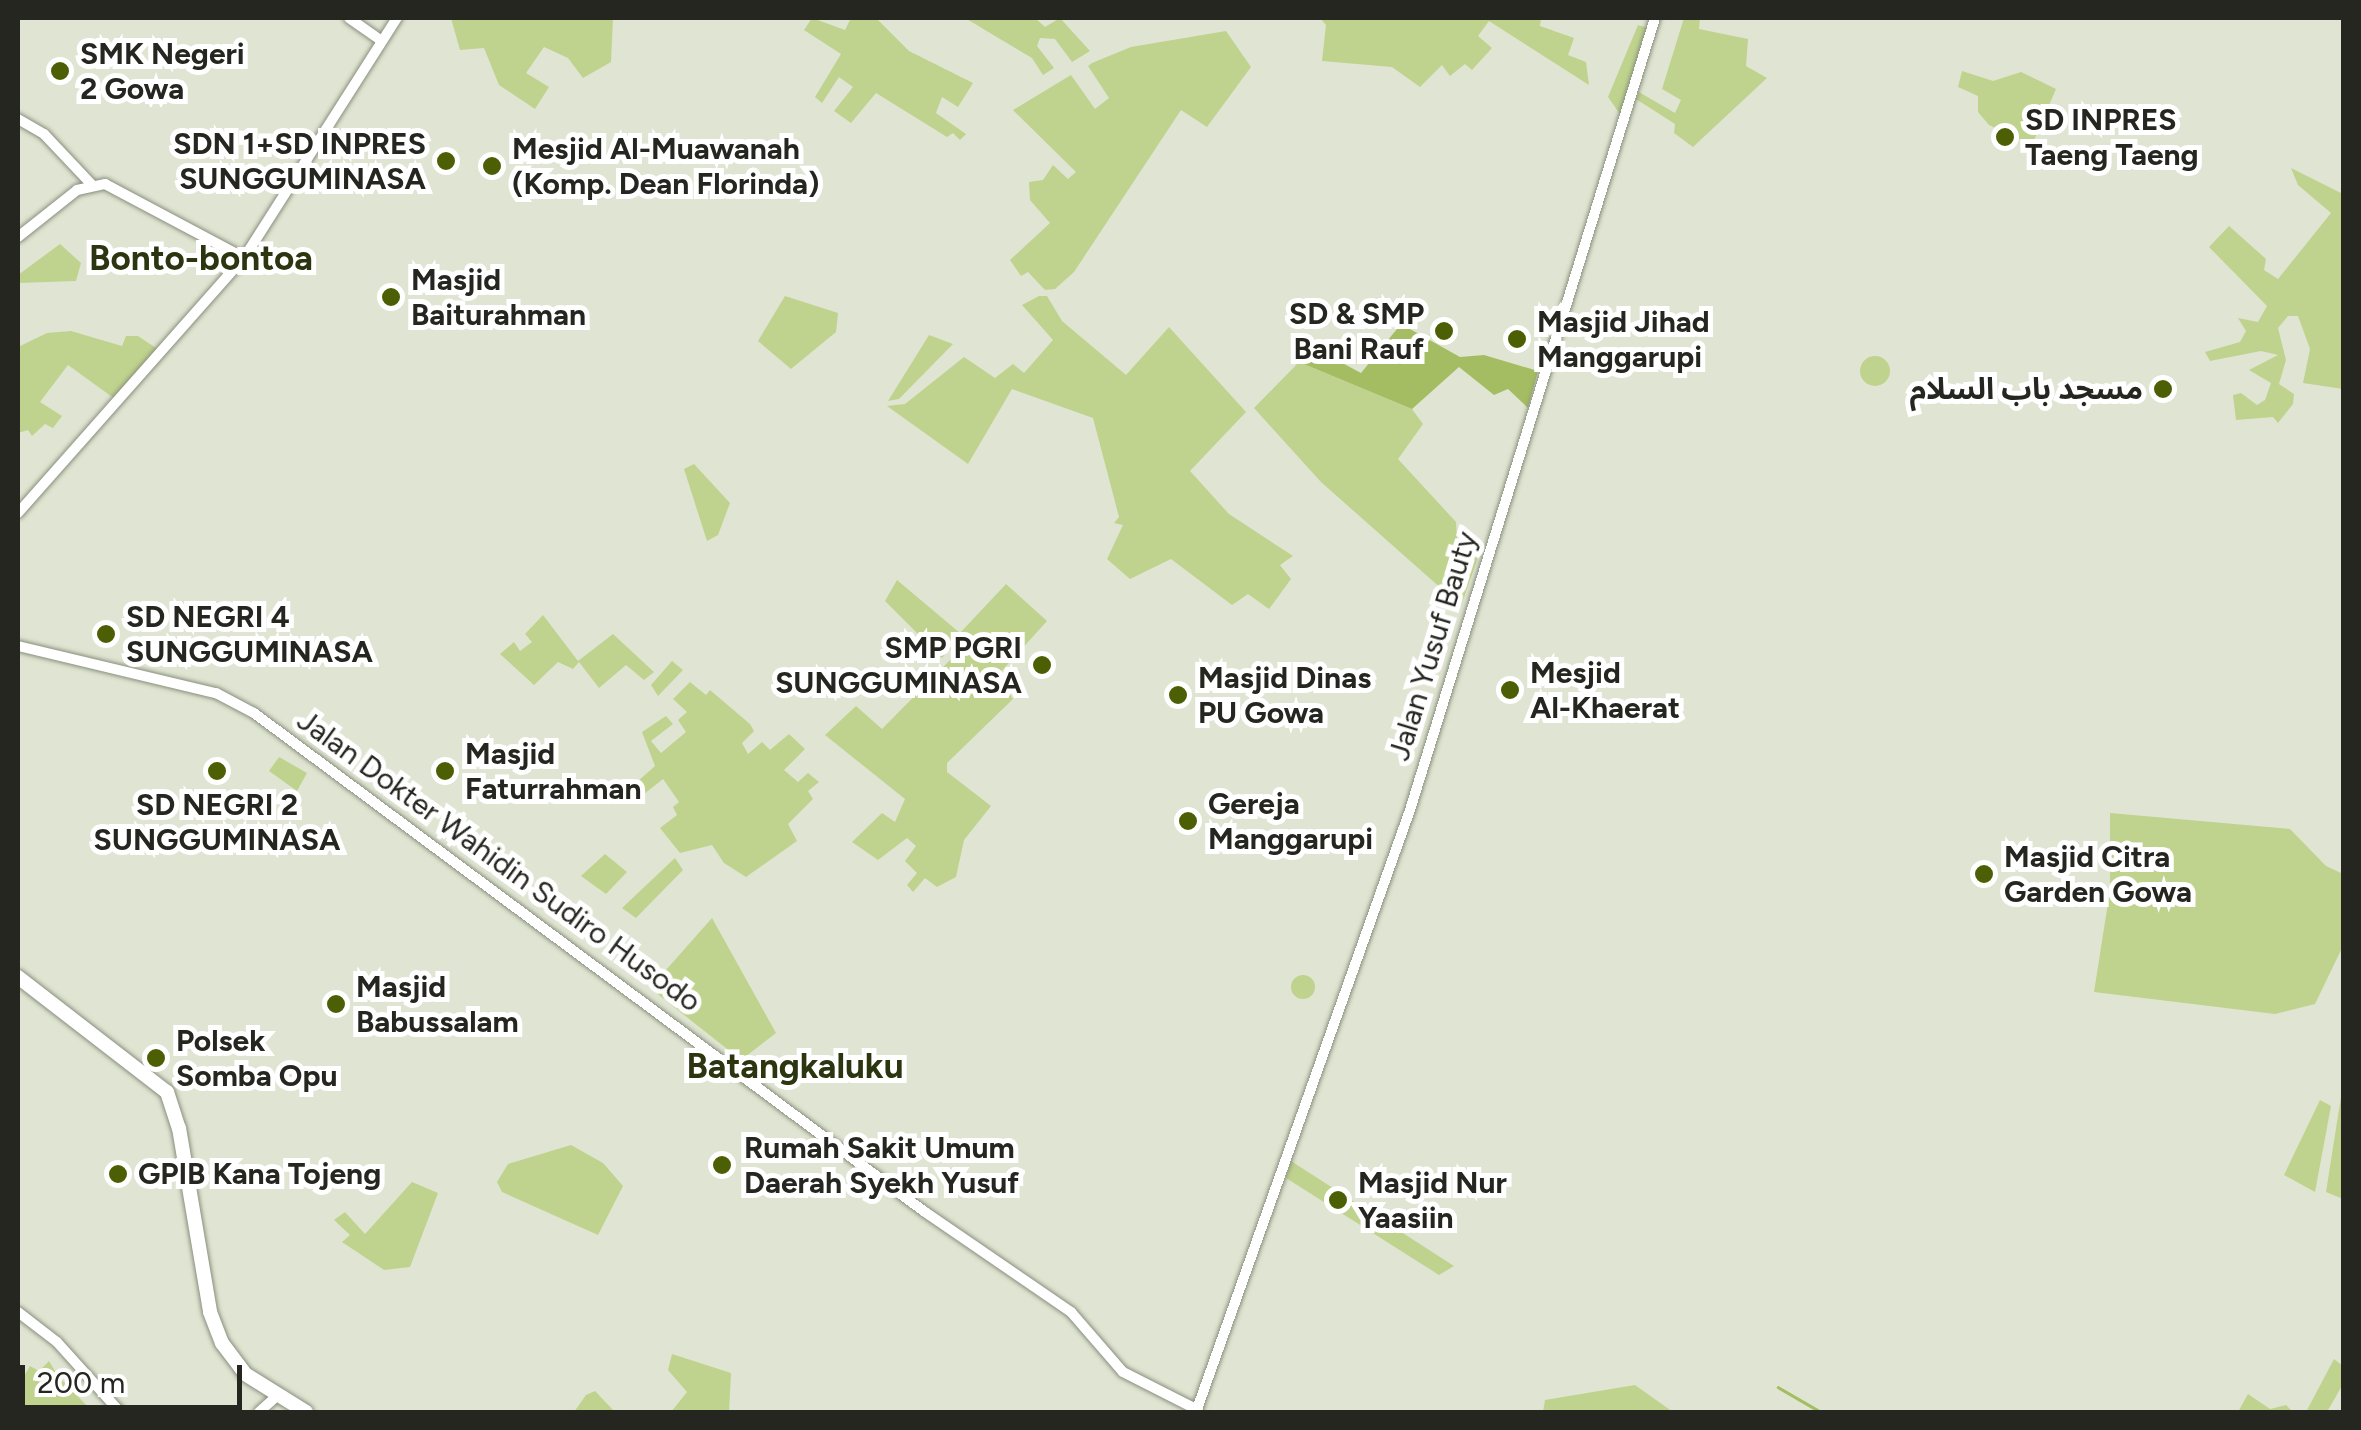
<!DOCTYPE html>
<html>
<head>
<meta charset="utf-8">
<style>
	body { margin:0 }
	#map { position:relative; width:2361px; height:1430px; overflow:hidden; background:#dfe5d2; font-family:Figtree,"Noto Sans Arabic",sans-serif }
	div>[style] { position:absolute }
	.green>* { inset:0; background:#bfd38e }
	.round { border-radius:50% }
	.water>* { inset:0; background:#a4bd62 }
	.stream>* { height:2.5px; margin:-1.25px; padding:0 1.25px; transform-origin:1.25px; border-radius:1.25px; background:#a4bd62 }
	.roads { filter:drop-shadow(0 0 2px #898f7e) drop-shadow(0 0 2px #898f7e) }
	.tertiary>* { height:10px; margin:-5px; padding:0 5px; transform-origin:5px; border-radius:5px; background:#fff }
	.primary>* { height:14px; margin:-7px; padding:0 7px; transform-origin:7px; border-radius:7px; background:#fff }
	.dots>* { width:28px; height:28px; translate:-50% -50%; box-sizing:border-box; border:5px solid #fff; border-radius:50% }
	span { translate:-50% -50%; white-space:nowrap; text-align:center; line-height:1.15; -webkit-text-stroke:10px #fff; paint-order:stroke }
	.poi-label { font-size:30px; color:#24261f; font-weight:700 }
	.left { translate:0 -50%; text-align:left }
	.right { translate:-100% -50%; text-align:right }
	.street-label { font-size:30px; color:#24261f }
	.quarter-label { font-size:35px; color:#2b350f; font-weight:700 }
	.frame { position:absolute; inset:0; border:20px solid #24261f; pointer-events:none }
	.scale { position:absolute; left:20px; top:1365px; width:222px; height:45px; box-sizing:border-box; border:5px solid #24261f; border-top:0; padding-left:12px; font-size:30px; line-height:35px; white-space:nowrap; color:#24261f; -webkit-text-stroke:8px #fff; paint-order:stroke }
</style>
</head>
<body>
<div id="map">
	<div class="green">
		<div style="clip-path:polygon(451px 18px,613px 18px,611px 62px,583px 78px,568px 58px,544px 47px,526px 73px,549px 87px,535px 109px,499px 85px,484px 48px,460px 50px)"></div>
		<div style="clip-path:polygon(812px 18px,845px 30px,851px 18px,876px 18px,909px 51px,973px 83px,958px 107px,942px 97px,936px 113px,966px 134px,960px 140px,953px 133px,947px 137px,876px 93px,851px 123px,834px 111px,853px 87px,839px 77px,822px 103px,815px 97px,841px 54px,804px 30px)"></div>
		<div style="clip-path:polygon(965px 18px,1035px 18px,1045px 27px,1060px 18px,1090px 51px,1072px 62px,1055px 39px,1040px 38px,1037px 46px,1054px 68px,1043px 75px,1032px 58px)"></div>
		<div style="clip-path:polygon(1320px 18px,1541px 18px,1540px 26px,1574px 38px,1568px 55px,1586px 62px,1589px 85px,1489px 21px,1478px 36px,1492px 48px,1472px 70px,1465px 64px,1450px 76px,1442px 65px,1420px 87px,1392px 67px,1322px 61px,1326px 25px)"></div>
		<div style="clip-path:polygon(1684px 18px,1700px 18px,1699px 29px,1748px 39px,1746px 66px,1767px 78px,1693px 147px,1674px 133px,1675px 124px,1636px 99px,1639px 92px,1675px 113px,1681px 100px,1662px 89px)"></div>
		<div style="clip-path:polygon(1638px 25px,1648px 28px,1622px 117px,1608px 97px)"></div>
		<div style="clip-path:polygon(1226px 31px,1251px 67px,1207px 127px,1181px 110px,1074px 272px,1055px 289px,1045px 290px,1028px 272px,1021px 276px,1010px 260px,1050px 223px,1030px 200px,1029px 182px,1043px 180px,1053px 165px,1068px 179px,1076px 172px,1013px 110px,1071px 75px,1095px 109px,1109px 98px,1088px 66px,1092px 63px,1131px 47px)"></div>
		<div style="clip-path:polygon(1962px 71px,1993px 81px,2021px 72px,2056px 89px,2032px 145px,1989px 125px,1978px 112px,1978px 96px,1958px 87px)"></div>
		<div style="clip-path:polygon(2291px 168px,2343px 194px,2343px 389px,2303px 383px,2310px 349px,2298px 316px,2288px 316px,2278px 328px,2286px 360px,2279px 384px,2294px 394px,2293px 404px,2278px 423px,2273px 417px,2236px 420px,2233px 395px,2241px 393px,2257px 405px,2265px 400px,2271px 383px,2249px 370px,2278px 355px,2261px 351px,2210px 361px,2205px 352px,2240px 342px,2246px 331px,2238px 318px,2258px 322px,2267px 306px,2209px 247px,2229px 226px,2266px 259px,2264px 270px,2278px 279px,2331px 213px,2298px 185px)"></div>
		<div style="clip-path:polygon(60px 244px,81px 263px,76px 281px,18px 283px,18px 275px)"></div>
		<div style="clip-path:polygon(785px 296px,838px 313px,836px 332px,791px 369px,758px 341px)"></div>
		<div style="clip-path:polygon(1039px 296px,1047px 296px,1062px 321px,1126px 375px,1169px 327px,1246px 412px,1190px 471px,1229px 514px,1293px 556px,1280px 565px,1291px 579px,1269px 609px,1248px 594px,1232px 605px,1171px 559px,1130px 579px,1107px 559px,1123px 525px,1114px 523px,1119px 517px,1093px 418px,1012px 389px,968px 464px,887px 406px,905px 404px,964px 357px,995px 378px,1013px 364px,1024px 373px,1053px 340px,1022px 305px)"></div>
		<div style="clip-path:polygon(71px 331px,122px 346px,126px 336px,138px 336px,159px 350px,115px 399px,68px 365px,40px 402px,62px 416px,53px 428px,45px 424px,32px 436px,28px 430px,18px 433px,18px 347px,47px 333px)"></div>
		<div style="clip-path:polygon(929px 335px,953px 344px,899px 399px,888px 401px)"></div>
		<div class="round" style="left:1860px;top:356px;width:30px;height:30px"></div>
		<div style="clip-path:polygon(1299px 362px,1412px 409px,1423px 424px,1398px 459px,1456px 522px,1457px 540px,1480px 552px,1461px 606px,1321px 482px,1254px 408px)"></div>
		<div style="clip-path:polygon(694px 464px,730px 503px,718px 535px,707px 541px,684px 469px)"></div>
		<div style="clip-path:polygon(897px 580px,960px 633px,1006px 584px,1047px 621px,998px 675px,1013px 699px,947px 763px,947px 772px,991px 806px,964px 840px,956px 877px,937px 887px,925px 878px,913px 892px,907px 885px,917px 873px,905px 861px,916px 846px,907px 838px,878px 860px,852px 842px,882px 813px,895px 822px,905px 799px,825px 735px,856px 706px,882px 729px,955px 655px,950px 649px,942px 658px,885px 601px)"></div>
		<div style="clip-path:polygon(543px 615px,578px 661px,613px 634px,654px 672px,644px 680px,626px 665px,599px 688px,579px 662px,573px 669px,558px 662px,534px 685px,500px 654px,514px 642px,520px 651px,532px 642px,525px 634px)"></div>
		<div style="clip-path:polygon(672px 661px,683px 670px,658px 696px,651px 685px)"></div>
		<div style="clip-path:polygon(690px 682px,706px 695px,710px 690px,750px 724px,754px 731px,742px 743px,748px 754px,762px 742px,770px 750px,789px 734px,805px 749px,784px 770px,798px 782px,808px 773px,819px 782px,808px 791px,813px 799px,788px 824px,797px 841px,746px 877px,724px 863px,712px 845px,680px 853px,660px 828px,677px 815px,673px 807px,679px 802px,663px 779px,639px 798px,630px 788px,655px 766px,642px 732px,666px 716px,673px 724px,651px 741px,661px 753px,686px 732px,678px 720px,687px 712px,673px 699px)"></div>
		<div style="clip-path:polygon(279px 757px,307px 773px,297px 791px,269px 771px)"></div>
		<div style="clip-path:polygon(2110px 813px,2290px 829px,2326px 866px,2343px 874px,2343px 946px,2315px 1004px,2275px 1014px,2094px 992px,2110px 890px)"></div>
		<div style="clip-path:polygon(605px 854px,627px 872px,606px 894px,581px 876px)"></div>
		<div style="clip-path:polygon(675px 858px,683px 870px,636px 918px,622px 908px)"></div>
		<div style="clip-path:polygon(712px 918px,776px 1033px,741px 1060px,650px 988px)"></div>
		<div class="round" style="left:1291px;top:975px;width:24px;height:24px"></div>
		<div style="clip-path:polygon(2343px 1084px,2343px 1199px,2326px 1192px)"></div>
		<div style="clip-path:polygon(2320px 1100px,2331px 1106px,2315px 1192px,2284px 1175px)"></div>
		<div style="clip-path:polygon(571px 1145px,603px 1163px,623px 1186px,598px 1235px,502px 1192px,497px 1182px,508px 1164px)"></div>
		<div style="clip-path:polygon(1291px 1161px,1454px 1266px,1439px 1275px,1286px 1178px)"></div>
		<div style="clip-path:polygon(412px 1182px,438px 1193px,410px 1267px,384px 1270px,342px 1242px,350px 1235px,334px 1220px,345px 1212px,365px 1234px)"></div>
		<div style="clip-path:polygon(672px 1354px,731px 1373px,729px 1412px,671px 1412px,687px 1392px,668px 1370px)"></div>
		<div style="clip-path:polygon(2334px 1359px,2343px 1366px,2343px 1384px,2327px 1412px,2306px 1412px)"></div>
		<div style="clip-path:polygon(49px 1361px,58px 1376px,93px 1412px,28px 1412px,19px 1407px,18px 1386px,30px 1366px,39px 1371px)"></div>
		<div style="clip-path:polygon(1635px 1385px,1673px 1412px,1543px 1412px,1545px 1400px)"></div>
		<div style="clip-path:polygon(595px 1391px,615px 1412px,574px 1412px,586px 1395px)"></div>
		<div style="clip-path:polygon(2248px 1394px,2270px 1409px,2286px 1405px,2293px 1412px,2238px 1412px)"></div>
	</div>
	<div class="water">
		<div style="clip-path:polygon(1401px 324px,1460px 357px,1484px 355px,1538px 371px,1528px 408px,1508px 389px,1494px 395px,1459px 367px,1412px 409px,1299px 362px,1307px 344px,1361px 373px)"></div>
	</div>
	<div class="stream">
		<div style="left:1778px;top:1387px;width:50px;rotate:30.2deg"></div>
	</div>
	<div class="roads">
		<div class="tertiary">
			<div style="left:349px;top:18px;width:39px;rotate:35deg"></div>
			<div style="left:18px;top:119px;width:30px;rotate:30deg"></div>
			<div style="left:44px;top:134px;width:70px;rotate:46.7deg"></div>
			<div style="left:18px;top:237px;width:75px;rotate:-38.5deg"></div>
			<div style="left:77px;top:190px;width:29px;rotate:-12deg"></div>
			<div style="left:105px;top:184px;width:157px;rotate:28deg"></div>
			<div style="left:18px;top:513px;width:341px;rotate:-48.5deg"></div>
			<div style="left:244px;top:258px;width:285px;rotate:-57.5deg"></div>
			<div style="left:18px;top:646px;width:204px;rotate:13.4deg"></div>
			<div style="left:216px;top:693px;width:43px;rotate:27.8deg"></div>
			<div style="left:254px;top:713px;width:836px;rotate:36.64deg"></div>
			<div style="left:925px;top:1212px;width:177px;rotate:34.4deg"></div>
			<div style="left:1071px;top:1312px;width:79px;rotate:49.1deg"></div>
			<div style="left:1123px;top:1372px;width:84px;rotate:26.9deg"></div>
			<div style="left:18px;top:1312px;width:49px;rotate:37.6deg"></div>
			<div style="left:57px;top:1342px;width:94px;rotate:48deg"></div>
			<div style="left:259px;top:1412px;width:25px;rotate:-42deg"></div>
			<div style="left:1196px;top:1412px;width:639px;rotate:-70.43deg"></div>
			<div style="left:1410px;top:810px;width:829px;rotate:-72.81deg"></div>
		</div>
		<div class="primary">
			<div style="left:18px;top:977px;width:188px;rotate:37.7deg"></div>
			<div style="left:167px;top:1092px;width:38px;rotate:72deg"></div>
			<div style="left:179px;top:1128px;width:187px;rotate:80.4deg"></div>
			<div style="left:210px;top:1312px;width:33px;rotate:69deg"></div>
			<div style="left:222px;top:1343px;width:39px;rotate:53deg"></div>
			<div style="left:245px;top:1374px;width:72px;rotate:31.9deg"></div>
		</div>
	</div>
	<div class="dots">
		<div style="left:60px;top:71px;background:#4d5f04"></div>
		<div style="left:2005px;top:137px;background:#4d5f04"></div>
		<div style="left:446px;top:161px;background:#4d5f04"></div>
		<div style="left:492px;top:166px;background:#4d5f04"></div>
		<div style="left:391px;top:297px;background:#4d5f04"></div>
		<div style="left:1444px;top:331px;background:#4d5f04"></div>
		<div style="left:1517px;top:339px;background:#4d5f04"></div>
		<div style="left:2163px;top:389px;background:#4d5f04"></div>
		<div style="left:106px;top:634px;background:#4d5f04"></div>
		<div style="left:1042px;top:665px;background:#4d5f04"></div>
		<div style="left:1510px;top:690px;background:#4d5f04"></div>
		<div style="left:1178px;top:695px;background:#4d5f04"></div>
		<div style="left:217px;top:771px;background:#4d5f04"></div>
		<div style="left:445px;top:771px;background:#4d5f04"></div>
		<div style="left:1188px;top:821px;background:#4d5f04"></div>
		<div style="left:1984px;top:874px;background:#4d5f04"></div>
		<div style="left:336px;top:1004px;background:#4d5f04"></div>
		<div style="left:156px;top:1058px;background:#4d5f04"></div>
		<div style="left:722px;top:1165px;background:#4d5f04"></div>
		<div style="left:118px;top:1174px;background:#4d5f04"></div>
		<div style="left:1338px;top:1200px;background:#4d5f04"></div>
	</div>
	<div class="poi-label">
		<span class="left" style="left:80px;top:71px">SMK Negeri<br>2 Gowa</span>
		<span class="left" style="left:2025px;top:137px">SD INPRES<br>Taeng Taeng</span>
		<span class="right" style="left:426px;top:161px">SDN 1+SD INPRES<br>SUNGGUMINASA</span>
		<span class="left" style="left:512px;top:166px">Mesjid Al-Muawanah<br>(Komp. Dean Florinda)</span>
		<span class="left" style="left:411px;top:297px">Masjid<br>Baiturahman</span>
		<span class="right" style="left:1424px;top:331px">SD &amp; SMP<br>Bani Rauf</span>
		<span class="left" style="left:1537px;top:339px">Masjid Jihad<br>Manggarupi</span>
		<span class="right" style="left:2143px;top:389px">مسجد باب السلام</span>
		<span class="left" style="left:126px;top:634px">SD NEGRI 4<br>SUNGGUMINASA</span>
		<span class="right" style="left:1022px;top:665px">SMP PGRI<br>SUNGGUMINASA</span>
		<span class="left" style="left:1530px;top:690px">Mesjid<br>Al-Khaerat</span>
		<span class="left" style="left:1198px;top:695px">Masjid Dinas<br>PU Gowa</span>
		<span class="left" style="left:465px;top:771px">Masjid<br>Faturrahman</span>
		<span class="left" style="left:1208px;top:821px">Gereja<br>Manggarupi</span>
		<span style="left:217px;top:822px">SD NEGRI 2<br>SUNGGUMINASA</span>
		<span class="left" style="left:2004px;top:874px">Masjid Citra<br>Garden Gowa</span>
		<span class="left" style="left:356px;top:1004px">Masjid<br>Babussalam</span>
		<span class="left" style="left:176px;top:1058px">Polsek<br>Somba Opu</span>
		<span class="left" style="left:744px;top:1165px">Rumah Sakit Umum<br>Daerah Syekh Yusuf</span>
		<span class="left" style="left:138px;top:1174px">GPIB Kana Tojeng</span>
		<span class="left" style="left:1358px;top:1200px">Masjid Nur<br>Yaasiin</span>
	</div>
	<div class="street-label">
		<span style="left:1433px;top:646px;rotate:-73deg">Jalan Yusuf Bauty</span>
		<span style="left:499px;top:861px;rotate:36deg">Jalan Dokter Wahidin Sudiro Husodo</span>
	</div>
	<div class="quarter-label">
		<span style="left:201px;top:258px">Bonto-bontoa</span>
		<span style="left:795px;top:1066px">Batangkaluku</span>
	</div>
	<div class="frame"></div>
	<div class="scale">200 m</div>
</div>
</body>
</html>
